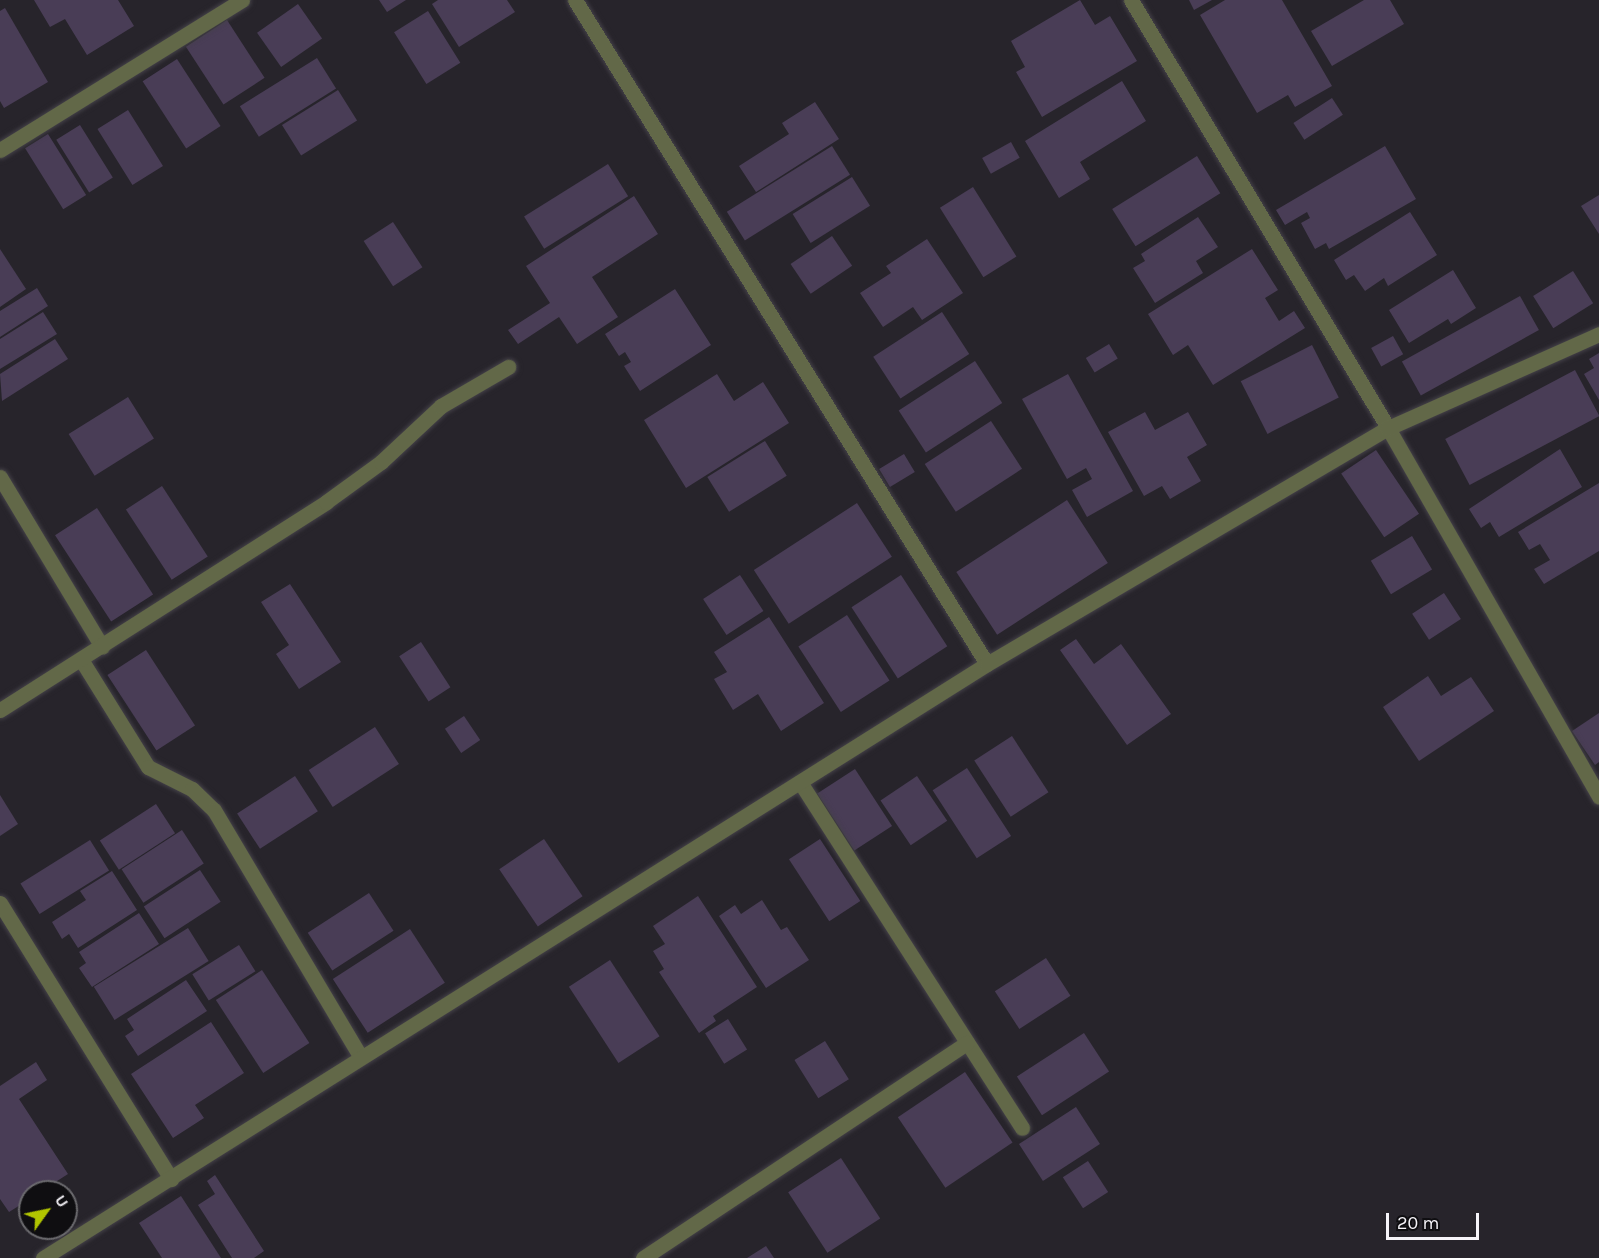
<!DOCTYPE html>
<html>
<head>
<meta charset="utf-8">
<style>
	body { margin:0 }
	#map { position:relative; width:1599px; height:1258px; overflow:hidden; background:#27242b; font-family:Karla,sans-serif }
	div>[style] { position:absolute }
	.building>* { inset:0; background:#493d56; transform-origin:0 0 }
	.roads { filter:drop-shadow(0 0 2px #444148) drop-shadow(0 0 2px #444148) }
	.minor>* { height:15px; margin:-7.5px; padding:0 7.5px; transform-origin:7.5px; border-radius:7.5px; background:#626848 }
	span { translate:-50% -50%; white-space:nowrap; text-align:center; line-height:1.15; -webkit-text-stroke:4.5px #0f0e11; paint-order:stroke }
	.north { position:absolute; left:18px; top:1180px; width:60px; height:60px; box-sizing:border-box; background:#0f0e11; border:2px solid #6b6a6e; border-radius:50%; rotate:57deg; font-size:16px; font-weight:700; line-height:24px; text-align:center; color:#f6f4f9 }
	.north::after { content:''; display:block; margin:auto; width:21px; height:27px; background:#b1c500; clip-path:polygon(50% 0,100% 100%,50% 72%,0 100%) }
	.scale { position:absolute; left:1386px; top:1213px; width:93px; height:27px; box-sizing:border-box; border:3px solid #f6f4f9; border-top:0; padding-left:8px; font-size:18px; line-height:21px; white-space:nowrap; color:#f6f4f9; -webkit-text-stroke:4px #0f0e11; paint-order:stroke }
</style>
</head>
<body>
<div id="map">
	<div class="building">
		<div style="clip-path:polygon(34px 0,118px 0,134px 26px,87px 55px,65px 19px,50px 27px)"></div>
		<div style="clip-path:polygon(379px 0,406px 0,387px 12px)"></div>
		<div style="clip-path:polygon(438px 0,507px 0,515px 12px,459px 47px,432px 4px)"></div>
		<div style="clip-path:polygon(1080px 0,1095px 25px,1110px 16px,1137px 61px,1042px 117px,1016px 72px,1025px 67px,1011px 41px)"></div>
		<div style="clip-path:polygon(1189px 0,1212px 0,1194px 10px)"></div>
		<div style="clip-path:polygon(1225px 0,1282px 0,1332px 86px,1295px 107px,1288px 95px,1257px 113px,1200px 15px)"></div>
		<div style="clip-path:polygon(1364px 0,1390px 0,1404px 24px,1332px 66px,1311px 31px)"></div>
		<div style="left:298px;top:4px;width:42px;height:50px;rotate:55deg"></div>
		<div style="clip-path:polygon(5px 8px,48px 82px,4px 108px,0 101px,0 11px)"></div>
		<div style="left:428px;top:11px;width:61px;height:40px;rotate:58deg"></div>
		<div style="left:227px;top:20px;width:69px;height:49px;rotate:57deg"></div>
		<div style="left:317px;top:58px;width:36px;height:91px;rotate:58deg"></div>
		<div style="left:177px;top:59px;width:80px;height:41px;rotate:57deg"></div>
		<div style="clip-path:polygon(1122px 81px,1146px 121px,1080px 162px,1090px 179px,1059px 198px,1025px 141px)"></div>
		<div style="left:338px;top:90px;width:36px;height:66px;rotate:58deg"></div>
		<div style="left:1332px;top:98px;width:20px;height:46px;rotate:57deg"></div>
		<div style="clip-path:polygon(815px 102px,839px 139px,756px 192px,739px 166px,789px 134px,782px 123px)"></div>
		<div style="left:128px;top:110px;width:66px;height:36px;rotate:58deg"></div>
		<div style="left:80px;top:125px;width:62px;height:28px;rotate:58deg"></div>
		<div style="left:48px;top:134px;width:72px;height:27px;rotate:58deg"></div>
		<div style="left:1011px;top:142px;width:18px;height:33px;rotate:61deg"></div>
		<div style="left:832px;top:146px;width:34px;height:124px;rotate:58deg"></div>
		<div style="clip-path:polygon(1385px 146px,1416px 199px,1329px 249px,1326px 243px,1315px 249px,1301px 223px,1310px 218px,1307px 212px,1285px 225px,1276px 210px)"></div>
		<div style="left:1197px;top:156px;width:44px;height:100px;rotate:58deg"></div>
		<div style="left:608px;top:164px;width:38px;height:99px;rotate:58deg"></div>
		<div style="left:852px;top:177px;width:34px;height:70px;rotate:58deg"></div>
		<div style="left:973px;top:187px;width:82px;height:39px;rotate:58deg"></div>
		<div style="clip-path:polygon(1599px 195px,1599px 234px,1581px 206px)"></div>
		<div style="clip-path:polygon(634px 196px,658px 234px,592px 277px,618px 317px,577px 344px,559px 317px,518px 344px,508px 330px,550px 303px,526px 266px)"></div>
		<div style="clip-path:polygon(1410px 212px,1437px 255px,1388px 286px,1384px 278px,1365px 291px,1354px 275px,1346px 280px,1334px 260px)"></div>
		<div style="clip-path:polygon(1198px 217px,1218px 247px,1196px 261px,1203px 273px,1155px 303px,1133px 268px,1145px 261px,1141px 254px)"></div>
		<div style="left:393px;top:222px;width:54px;height:35px;rotate:57deg"></div>
		<div style="left:832px;top:236px;width:36px;height:50px;rotate:56deg"></div>
		<div style="clip-path:polygon(927px 239px,963px 293px,922px 320px,913px 307px,883px 327px,860px 293px,891px 273px,886px 266px)"></div>
		<div style="clip-path:polygon(0 249px,26px 289px,0 307px)"></div>
		<div style="clip-path:polygon(1252px 249px,1278px 290px,1265px 298px,1279px 321px,1294px 311px,1305px 328px,1213px 385px,1188px 345px,1173px 355px,1148px 314px)"></div>
		<div style="clip-path:polygon(1453px 270px,1476px 308px,1451px 324px,1448px 319px,1409px 343px,1389px 310px)"></div>
		<div style="left:1573px;top:271px;width:38px;height:47px;rotate:58deg"></div>
		<div style="clip-path:polygon(37px 288px,48px 306px,0 337px,0 311px)"></div>
		<div style="clip-path:polygon(675px 289px,711px 345px,640px 391px,624px 366px,631px 362px,625px 352px,619px 356px,605px 334px)"></div>
		<div style="left:1520px;top:296px;width:39px;height:135px;rotate:61deg"></div>
		<div style="clip-path:polygon(43px 312px,57px 334px,0 369px,0 339px)"></div>
		<div style="left:942px;top:312px;width:50px;height:82px;rotate:57deg"></div>
		<div style="left:1393px;top:336px;width:21px;height:25px;rotate:61deg"></div>
		<div style="clip-path:polygon(55px 339px,68px 359px,2px 401px,0 374px)"></div>
		<div style="left:1109px;top:344px;width:17px;height:27px;rotate:59deg"></div>
		<div style="left:1312px;top:345px;width:59px;height:80px;rotate:63deg"></div>
		<div style="clip-path:polygon(1599px 353px,1599px 400px,1584px 374px,1594px 368px,1589px 359px)"></div>
		<div style="left:975px;top:361px;width:50px;height:91px;rotate:57deg"></div>
		<div style="left:1575px;top:370px;width:52px;height:147px;rotate:62deg"></div>
		<div style="clip-path:polygon(717px 374px,734px 401px,763px 382px,789px 423px,686px 488px,644px 420px)"></div>
		<div style="clip-path:polygon(1068px 374px,1133px 491px,1087px 517px,1072px 490px,1092px 479px,1086px 468px,1067px 479px,1022px 399px)"></div>
		<div style="left:128px;top:397px;width:49px;height:70px;rotate:58deg"></div>
		<div style="clip-path:polygon(1145px 412px,1155px 430px,1188px 412px,1207px 445px,1187px 457px,1201px 481px,1170px 499px,1162px 486px,1144px 496px,1108px 432px)"></div>
		<div style="left:991px;top:421px;width:57px;height:79px;rotate:57deg"></div>
		<div style="left:765px;top:441px;width:41px;height:68px;rotate:58deg"></div>
		<div style="clip-path:polygon(1560px 449px,1582px 487px,1499px 537px,1490px 522px,1481px 528px,1469px 509px)"></div>
		<div style="left:1376px;top:450px;width:77px;height:42px;rotate:56deg"></div>
		<div style="left:904px;top:454px;width:21px;height:29px;rotate:59deg"></div>
		<div style="clip-path:polygon(1599px 483px,1599px 551px,1544px 584px,1534px 569px,1550px 560px,1540px 544px,1529px 550px,1518px 532px)"></div>
		<div style="left:162px;top:486px;width:84px;height:43px;rotate:57deg"></div>
		<div style="left:1067px;top:500px;width:75px;height:132px;rotate:57deg"></div>
		<div style="left:857px;top:503px;width:64px;height:123px;rotate:57deg"></div>
		<div style="left:97px;top:508px;width:103px;height:50px;rotate:57deg"></div>
		<div style="left:1412px;top:536px;width:39px;height:48px;rotate:59deg"></div>
		<div style="left:740px;top:575px;width:43px;height:44px;rotate:57deg"></div>
		<div style="left:901px;top:575px;width:85px;height:59px;rotate:57deg"></div>
		<div style="clip-path:polygon(290px 584px,341px 662px,299px 689px,276px 654px,289px 645px,261px 602px)"></div>
		<div style="left:1444px;top:593px;width:31px;height:38px;rotate:57deg"></div>
		<div style="left:847px;top:615px;width:78px;height:58px;rotate:57deg"></div>
		<div style="clip-path:polygon(769px 617px,824px 703px,781px 731px,758px 694px,733px 710px,714px 679px,727px 672px,714px 652px)"></div>
		<div style="clip-path:polygon(1076px 639px,1094px 664px,1121px 644px,1171px 714px,1127px 745px,1060px 650px)"></div>
		<div style="left:421px;top:642px;width:54px;height:26px;rotate:57deg"></div>
		<div style="left:146px;top:650px;width:90px;height:46px;rotate:57deg"></div>
		<div style="clip-path:polygon(1428px 676px,1441px 696px,1471px 677px,1494px 711px,1419px 761px,1383px 707px)"></div>
		<div style="clip-path:polygon(1599px 713px,1599px 762px,1595px 765px,1572px 731px)"></div>
		<div style="left:464px;top:716px;width:29px;height:23px;rotate:56deg"></div>
		<div style="left:375px;top:727px;width:44px;height:79px;rotate:57deg"></div>
		<div style="left:1012px;top:736px;width:67px;height:45px;rotate:57deg"></div>
		<div style="left:967px;top:768px;width:81px;height:41px;rotate:57deg"></div>
		<div style="left:855px;top:769px;width:68px;height:45px;rotate:57deg"></div>
		<div style="left:295px;top:776px;width:42px;height:69px;rotate:57deg"></div>
		<div style="left:917px;top:776px;width:54px;height:44px;rotate:56deg"></div>
		<div style="clip-path:polygon(0 795px,18px 824px,0 836px)"></div>
		<div style="left:156px;top:804px;width:35px;height:67px;rotate:57deg"></div>
		<div style="left:182px;top:830px;width:40px;height:72px;rotate:57deg"></div>
		<div style="left:544px;top:839px;width:69px;height:54px;rotate:56deg"></div>
		<div style="left:820px;top:839px;width:74px;height:37px;rotate:57deg"></div>
		<div style="left:90px;top:840px;width:36px;height:82px;rotate:58deg"></div>
		<div style="left:200px;top:870px;width:38px;height:67px;rotate:57deg"></div>
		<div style="clip-path:polygon(112px 871px,137px 910px,78px 948px,69px 934px,62px 939px,52px 922px,86px 900px,80px 891px)"></div>
		<div style="left:369px;top:893px;width:45px;height:73px;rotate:57deg"></div>
		<div style="clip-path:polygon(698px 896px,757px 987px,713px 1016px,716px 1021px,699px 1033px,659px 972px,664px 969px,653px 951px,665px 944px,653px 926px)"></div>
		<div style="clip-path:polygon(762px 900px,781px 930px,787px 927px,809px 960px,766px 988px,719px 916px,735px 905px,741px 914px)"></div>
		<div style="clip-path:polygon(139px 913px,159px 944px,92px 987px,79px 968px,86px 963px,79px 952px)"></div>
		<div style="left:188px;top:928px;width:39px;height:111px;rotate:58deg"></div>
		<div style="left:410px;top:929px;width:64px;height:92px;rotate:57deg"></div>
		<div style="left:239px;top:945px;width:31px;height:55px;rotate:58deg"></div>
		<div style="left:1046px;top:958px;width:45px;height:61px;rotate:57deg"></div>
		<div style="left:610px;top:960px;width:91px;height:49px;rotate:57deg"></div>
		<div style="left:262px;top:970px;width:87px;height:55px;rotate:57deg"></div>
		<div style="clip-path:polygon(186px 980px,207px 1011px,138px 1056px,125px 1036px,134px 1030px,127px 1019px)"></div>
		<div style="left:728px;top:1019px;width:36px;height:27px;rotate:58deg"></div>
		<div style="clip-path:polygon(211px 1022px,244px 1073px,195px 1105px,204px 1118px,173px 1138px,131px 1074px)"></div>
		<div style="left:1084px;top:1033px;width:46px;height:80px;rotate:57deg"></div>
		<div style="left:825px;top:1041px;width:45px;height:36px;rotate:58deg"></div>
		<div style="clip-path:polygon(36px 1062px,47px 1080px,19px 1099px,68px 1174px,40px 1192px,30px 1192px,30px 1199px,9px 1212px,0 1199px,0 1086px)"></div>
		<div style="left:965px;top:1072px;width:85px;height:81px;rotate:56deg"></div>
		<div style="left:1076px;top:1107px;width:44px;height:68px;rotate:57deg"></div>
		<div style="left:841px;top:1158px;width:72px;height:63px;rotate:57deg"></div>
		<div style="left:1088px;top:1161px;width:37px;height:30px;rotate:57deg"></div>
		<div style="clip-path:polygon(215px 1175px,264px 1251px,254px 1258px,232px 1258px,198px 1205px,215px 1194px,207px 1181px)"></div>
		<div style="clip-path:polygon(181px 1196px,221px 1258px,162px 1258px,139px 1223px)"></div>
		<div style="clip-path:polygon(766px 1246px,774px 1258px,747px 1258px)"></div>
	</div>
	<div class="roads">
		<div class="minor">
			<div style="left:575px;top:0;width:781px;rotate:58.18deg"></div>
			<div style="left:1131px;top:0;width:499px;rotate:59deg"></div>
			<div style="left:1388px;top:428px;width:425px;rotate:60.2deg"></div>
			<div style="left:0;top:150px;width:285px;rotate:-31.8deg"></div>
			<div style="left:0;top:477px;width:198px;rotate:59deg"></div>
			<div style="left:82px;top:661px;width:125px;rotate:58.1deg"></div>
			<div style="left:148px;top:767px;width:49px;rotate:26.6deg"></div>
			<div style="left:192px;top:789px;width:30px;rotate:44deg"></div>
			<div style="left:214px;top:810px;width:286px;rotate:59.3deg"></div>
			<div style="left:0;top:710px;width:387px;rotate:-32.5deg"></div>
			<div style="left:326px;top:502px;width:68px;rotate:-36deg"></div>
			<div style="left:381px;top:462px;width:82px;rotate:-43deg"></div>
			<div style="left:441px;top:406px;width:78px;rotate:-30.2deg"></div>
			<div style="left:800px;top:782px;width:411px;rotate:57.3deg"></div>
			<div style="left:0;top:903px;width:325px;rotate:58.2deg"></div>
			<div style="left:43px;top:1258px;width:1115px;rotate:-32.18deg"></div>
			<div style="left:987px;top:664px;width:465px;rotate:-30.5deg"></div>
			<div style="left:1388px;top:428px;width:231px;rotate:-24deg"></div>
			<div style="left:643px;top:1258px;width:389px;rotate:-33.6deg"></div>
		</div>
	</div>
	<div class="north">U</div>
	<div class="scale">20 m</div>
</div>
</body>
</html>
